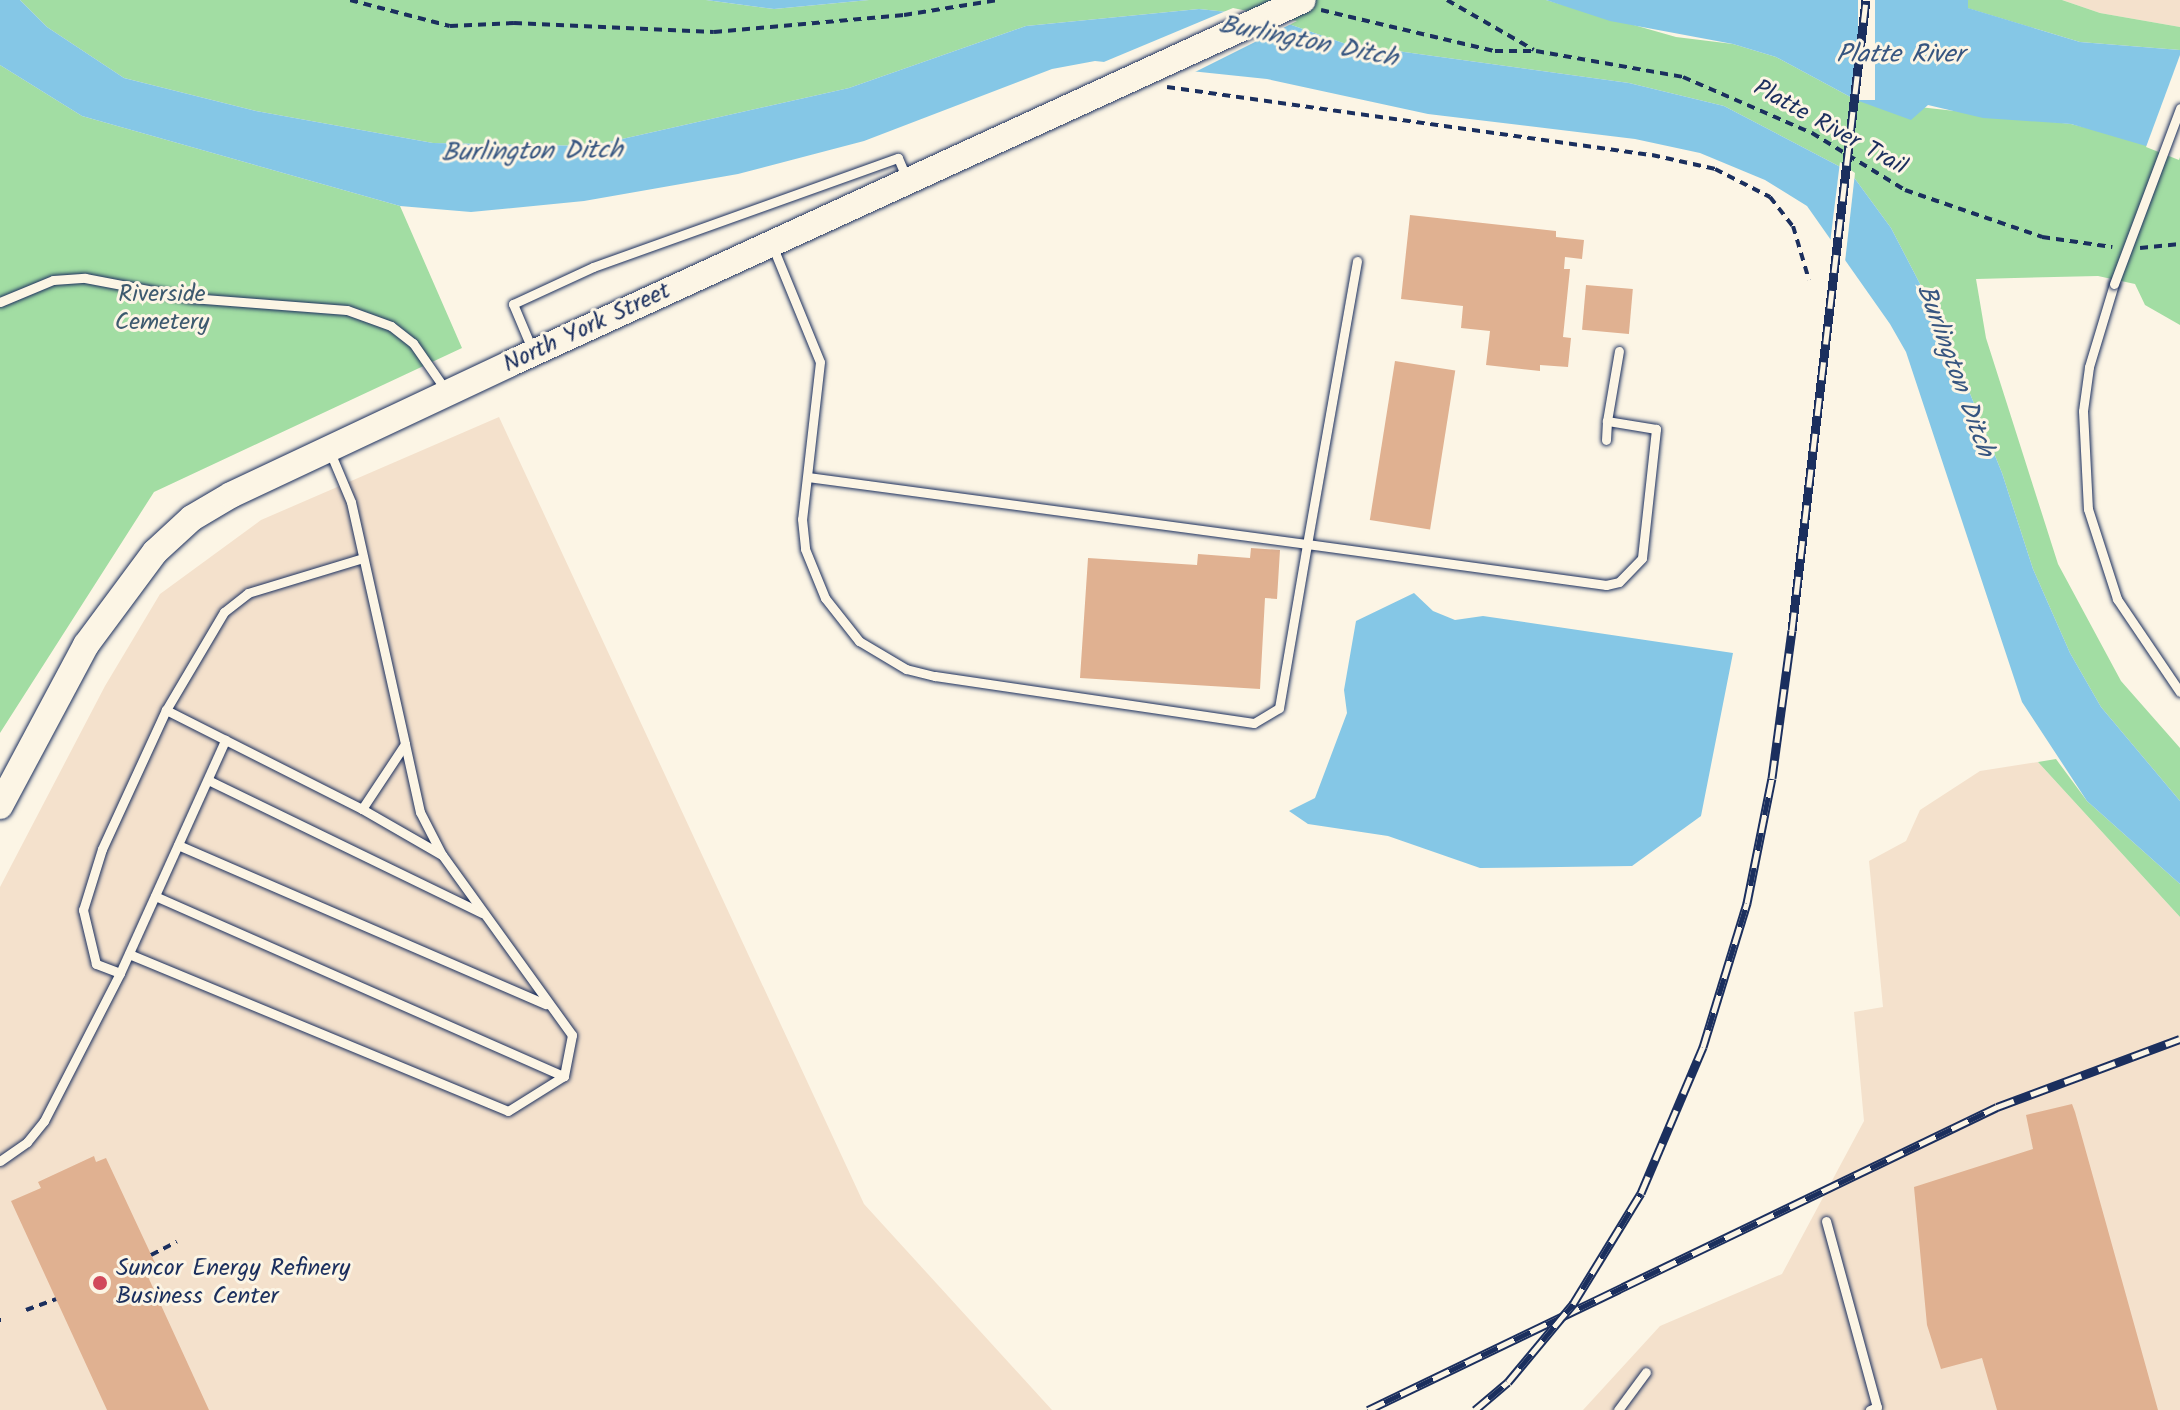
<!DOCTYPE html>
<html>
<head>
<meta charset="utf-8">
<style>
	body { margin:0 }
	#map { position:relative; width:2180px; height:1410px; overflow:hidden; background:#fcf5e5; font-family:Kalam,sans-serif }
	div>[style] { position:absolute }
	.built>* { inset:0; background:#f4e1cc }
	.green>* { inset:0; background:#a2dda3 }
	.water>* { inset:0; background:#85c7e6 }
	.pier>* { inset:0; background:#fcf5e5; transform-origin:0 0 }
	.building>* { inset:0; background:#e0b191; transform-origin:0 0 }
	.path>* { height:4px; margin-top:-2px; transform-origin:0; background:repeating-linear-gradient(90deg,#1b2f5e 0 8px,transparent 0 14px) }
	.roads { filter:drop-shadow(0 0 2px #1b2f5e) drop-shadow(0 0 2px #1b2f5e) }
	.service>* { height:9px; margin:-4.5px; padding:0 4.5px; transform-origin:4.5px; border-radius:4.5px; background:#fcf5e5 }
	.secondary>* { height:26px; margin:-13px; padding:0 13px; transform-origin:13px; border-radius:13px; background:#fcf5e5 }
	.rail>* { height:9px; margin-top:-4.5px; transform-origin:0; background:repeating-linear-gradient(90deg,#fcf5e5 0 18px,#1b2f5e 0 36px); box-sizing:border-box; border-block:2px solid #1b2f5e }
	.bridges { filter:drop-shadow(0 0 2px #1b2f5e) drop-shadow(0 0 2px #1b2f5e) }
	.service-bridge>* { height:9px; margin:-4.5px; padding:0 4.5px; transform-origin:4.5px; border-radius:4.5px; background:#fcf5e5 }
	.dots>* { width:22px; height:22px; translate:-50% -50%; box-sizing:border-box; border:4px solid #fcf5e5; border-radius:50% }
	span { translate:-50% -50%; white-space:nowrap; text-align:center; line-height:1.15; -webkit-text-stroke:6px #fcf5e5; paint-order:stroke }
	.street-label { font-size:24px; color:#1b2f5e }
	.park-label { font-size:24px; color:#3d5a6f }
	.poi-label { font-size:24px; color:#1b2f5e }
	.left { translate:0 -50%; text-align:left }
	.water-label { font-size:26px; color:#365580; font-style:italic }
</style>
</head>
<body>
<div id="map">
	<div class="built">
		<div style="clip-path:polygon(2062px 0,2180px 0,2180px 27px,2100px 13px)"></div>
		<div style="clip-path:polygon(499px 417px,864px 1204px,1052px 1410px,0 1410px,0 887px,105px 686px,160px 594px,261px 520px)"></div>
		<div style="clip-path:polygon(2038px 762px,2180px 917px,2180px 1410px,1583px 1410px,1660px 1326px,1782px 1274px,1864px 1121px,1854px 1012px,1883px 1007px,1869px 861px,1906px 841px,1920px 810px,1980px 771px)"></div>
	</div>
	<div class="green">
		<div style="clip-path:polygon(20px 0,706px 0,774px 9px,869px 0,1546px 0,1676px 37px,1733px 44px,1776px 57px,1856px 100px,2071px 124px,2147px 143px,2180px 156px,2180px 325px,2145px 305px,2135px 284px,2098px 276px,1976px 279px,1986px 338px,2058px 564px,2121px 681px,2180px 748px,2180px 801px,2101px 707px,2070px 653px,2033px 569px,2002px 473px,1946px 334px,1891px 228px,1850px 172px,1724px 106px,1629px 83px,1346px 44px,1266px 16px,1199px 9px,1026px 26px,849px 88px,591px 146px,433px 143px,256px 111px,124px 78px,47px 27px)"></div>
		<div style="clip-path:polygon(1968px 0,2062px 0,2100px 13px,2180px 27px,2180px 50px,2080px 42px,1967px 8px)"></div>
		<div style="clip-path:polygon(0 65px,82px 116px,400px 206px,462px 348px,154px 492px,0 733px)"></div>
		<div style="clip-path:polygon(2056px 759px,2087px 801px,2180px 884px,2180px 917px,2038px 762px)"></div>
	</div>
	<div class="water">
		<div style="clip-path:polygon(0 0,20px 0,47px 27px,124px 78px,256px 111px,433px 143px,591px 146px,849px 88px,1026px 26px,1199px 9px,1266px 16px,1346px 44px,1629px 83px,1724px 106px,1850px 172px,1891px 228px,1946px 334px,2002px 473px,2033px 569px,2070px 653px,2101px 707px,2180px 801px,2180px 884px,2087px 801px,2022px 702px,1906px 352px,1890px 324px,1807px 206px,1765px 180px,1700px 153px,1635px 139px,1428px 114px,1267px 79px,1095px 61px,1052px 69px,864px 141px,738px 174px,584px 201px,471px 212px,400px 206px,82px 116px,0 65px)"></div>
		<div style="clip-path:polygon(706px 0,869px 0,774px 9px)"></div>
		<div style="clip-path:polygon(1546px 0,1968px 0,1968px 8px,2080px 42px,2180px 50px,2180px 156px,2071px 124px,1983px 118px,1928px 105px,1911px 120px,1856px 100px,1776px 57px,1733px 44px,1610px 21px)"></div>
		<div style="clip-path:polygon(1414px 593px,1433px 611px,1455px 620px,1483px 616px,1733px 653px,1701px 816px,1632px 866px,1480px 868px,1388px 836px,1308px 824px,1289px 811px,1315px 798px,1347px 713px,1344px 690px,1356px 621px)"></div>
	</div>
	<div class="pier">
		<div style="left:1858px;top:0;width:17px;height:100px"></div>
		<div style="clip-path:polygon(1233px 8px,1297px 21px,1185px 77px,1099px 64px)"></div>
		<div style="clip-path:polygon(2180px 55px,2180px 157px,2179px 160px,2146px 147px)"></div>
		<div style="clip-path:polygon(1840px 162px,1855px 173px,1845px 262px,1830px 243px)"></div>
	</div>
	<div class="building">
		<div style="clip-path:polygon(1410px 215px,1556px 231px,1556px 237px,1584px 240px,1582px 259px,1565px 257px,1564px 269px,1570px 269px,1563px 337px,1571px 338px,1568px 367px,1540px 365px,1540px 371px,1486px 365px,1490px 331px,1461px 328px,1463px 306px,1401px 299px)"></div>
		<div style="left:1586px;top:285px;width:47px;height:45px;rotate:5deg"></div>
		<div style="left:1395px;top:361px;width:61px;height:161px;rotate:9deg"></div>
		<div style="clip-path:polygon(1251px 548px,1280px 550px,1277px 599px,1265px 598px,1260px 689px,1080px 678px,1088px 558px,1197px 565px,1198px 554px,1250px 558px)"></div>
		<div style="clip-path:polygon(2072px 1104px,2075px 1112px,2158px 1410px,1997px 1410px,1982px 1358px,1941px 1369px,1927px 1325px,1914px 1187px,2033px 1149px,2026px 1115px)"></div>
		<div style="clip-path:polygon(94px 1156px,96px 1162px,106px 1158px,155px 1263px,144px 1268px,209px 1410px,107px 1410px,11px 1201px,41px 1188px,38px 1182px)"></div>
	</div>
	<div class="path">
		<div style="left:350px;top:0;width:103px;rotate:14.6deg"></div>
		<div style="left:450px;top:26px;width:64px;rotate:-2.7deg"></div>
		<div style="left:514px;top:23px;width:200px;rotate:2.6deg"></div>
		<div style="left:714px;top:32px;width:191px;rotate:-5.1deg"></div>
		<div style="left:904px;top:15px;width:95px;rotate:-9.1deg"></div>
		<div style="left:1447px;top:0;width:100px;rotate:29.9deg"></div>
		<div style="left:1321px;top:10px;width:179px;rotate:13.3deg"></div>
		<div style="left:1495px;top:51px;width:41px"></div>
		<div style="left:1536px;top:51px;width:149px;rotate:10deg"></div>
		<div style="left:1683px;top:77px;width:141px;rotate:23.5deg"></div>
		<div style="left:1812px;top:133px;width:109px;rotate:31.5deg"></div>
		<div style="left:1905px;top:190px;width:145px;rotate:18.9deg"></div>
		<div style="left:2042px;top:237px;width:71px;rotate:8.1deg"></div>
		<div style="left:1167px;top:87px;width:490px;rotate:8deg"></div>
		<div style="left:1652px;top:155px;width:65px;rotate:12.5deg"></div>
		<div style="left:1715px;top:169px;width:62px;rotate:27deg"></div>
		<div style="left:1770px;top:197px;width:37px;rotate:52deg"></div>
		<div style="left:1793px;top:226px;width:56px;rotate:73.5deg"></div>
		<div style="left:2140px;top:248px;width:40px;rotate:-5.7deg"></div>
		<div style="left:151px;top:1255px;width:29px;rotate:-27deg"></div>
		<div style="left:26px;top:1310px;width:32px;rotate:-20deg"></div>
		<div style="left:0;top:1320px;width:1px"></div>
	</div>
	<div class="roads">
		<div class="service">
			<div style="left:772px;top:245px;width:126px;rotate:67.7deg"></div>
			<div style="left:820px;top:362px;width:158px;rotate:96.5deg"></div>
			<div style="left:802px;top:519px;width:30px;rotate:84deg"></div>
			<div style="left:805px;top:549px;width:53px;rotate:67.8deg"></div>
			<div style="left:825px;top:598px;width:55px;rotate:51.7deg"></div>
			<div style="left:859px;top:641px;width:55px;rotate:30.8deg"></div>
			<div style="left:906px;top:669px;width:30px;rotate:14deg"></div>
			<div style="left:935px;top:676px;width:322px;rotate:8.4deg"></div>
			<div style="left:1254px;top:723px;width:29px;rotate:-31deg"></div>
			<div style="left:1279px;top:708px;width:166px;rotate:-80.3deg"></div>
			<div style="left:1307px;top:544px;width:503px;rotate:-172.35deg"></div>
			<div style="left:1357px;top:261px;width:287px;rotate:100deg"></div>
			<div style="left:1307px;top:544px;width:302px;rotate:7.8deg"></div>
			<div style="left:1606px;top:585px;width:13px;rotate:-13deg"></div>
			<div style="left:1619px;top:582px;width:33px;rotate:-46deg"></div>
			<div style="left:1642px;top:558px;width:130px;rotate:-83.8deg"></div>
			<div style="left:1656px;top:429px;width:50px;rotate:-170.7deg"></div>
			<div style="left:1607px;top:421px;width:71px;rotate:-80.3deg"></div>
			<div style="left:2114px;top:284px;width:87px;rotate:106.8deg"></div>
			<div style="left:2089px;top:367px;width:44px;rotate:97.8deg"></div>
			<div style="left:2083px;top:411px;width:98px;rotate:87.1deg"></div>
			<div style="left:2088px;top:509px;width:95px;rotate:72.1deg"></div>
			<div style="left:2117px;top:599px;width:112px;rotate:55.9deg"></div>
			<div style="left:0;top:302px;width:57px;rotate:-22.5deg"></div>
			<div style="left:53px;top:280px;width:32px;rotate:-4deg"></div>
			<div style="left:85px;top:278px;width:108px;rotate:10.7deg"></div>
			<div style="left:191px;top:298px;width:156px;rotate:4.4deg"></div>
			<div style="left:347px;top:310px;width:47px;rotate:20deg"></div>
			<div style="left:391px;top:326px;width:28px;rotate:38deg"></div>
			<div style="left:413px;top:343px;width:60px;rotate:55.2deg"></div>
			<div style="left:532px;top:349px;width:49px;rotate:-112.9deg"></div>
			<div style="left:513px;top:304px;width:88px;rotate:-24.8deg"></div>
			<div style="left:593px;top:267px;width:324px;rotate:-19.7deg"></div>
			<div style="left:898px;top:158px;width:21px;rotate:67deg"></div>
			<div style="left:1606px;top:440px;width:19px;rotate:-87deg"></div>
			<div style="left:330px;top:452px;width:54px;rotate:67.2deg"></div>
			<div style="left:351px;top:502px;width:248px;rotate:77.4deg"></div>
			<div style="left:405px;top:744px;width:78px;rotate:123.5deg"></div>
			<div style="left:362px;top:809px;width:220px;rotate:-153.2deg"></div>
			<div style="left:166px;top:710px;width:114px;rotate:-59.4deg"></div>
			<div style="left:224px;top:612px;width:31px;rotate:-38deg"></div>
			<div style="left:248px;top:593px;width:120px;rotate:-16.9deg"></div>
			<div style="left:405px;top:744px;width:70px;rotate:77.6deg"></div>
			<div style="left:420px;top:812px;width:48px;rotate:62.9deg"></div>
			<div style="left:208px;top:780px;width:305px;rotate:25.9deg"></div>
			<div style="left:178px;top:845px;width:401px;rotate:23.4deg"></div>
			<div style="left:155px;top:896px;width:447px;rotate:23.8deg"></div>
			<div style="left:129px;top:954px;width:410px;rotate:22.5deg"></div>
			<div style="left:508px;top:1111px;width:66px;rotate:-32deg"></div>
			<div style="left:564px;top:1076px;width:42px;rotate:-79deg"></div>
			<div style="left:572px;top:1035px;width:222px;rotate:-125.8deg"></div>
			<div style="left:442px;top:855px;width:92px;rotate:-150.1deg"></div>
			<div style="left:120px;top:973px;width:26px;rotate:-159deg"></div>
			<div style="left:96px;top:964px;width:56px;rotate:-103.5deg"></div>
			<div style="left:83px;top:910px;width:64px;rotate:-72.7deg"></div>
			<div style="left:102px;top:849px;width:153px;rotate:-65.3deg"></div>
			<div style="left:0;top:1161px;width:33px;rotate:-35deg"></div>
			<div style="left:27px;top:1142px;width:27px;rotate:-51deg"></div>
			<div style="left:44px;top:1121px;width:166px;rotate:-62.8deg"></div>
			<div style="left:120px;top:973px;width:256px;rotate:-65.7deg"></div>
			<div style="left:1826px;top:1221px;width:193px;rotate:74.7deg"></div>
			<div style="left:1877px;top:1407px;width:8px;rotate:157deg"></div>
			<div style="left:1618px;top:1410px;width:47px;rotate:-53.6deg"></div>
		</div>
		<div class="secondary">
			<div style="left:0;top:806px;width:183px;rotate:-61.9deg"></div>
			<div style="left:86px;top:645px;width:116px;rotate:-53.4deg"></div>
			<div style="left:155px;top:552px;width:50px;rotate:-42.6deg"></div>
			<div style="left:192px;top:518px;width:45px;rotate:-30.5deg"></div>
			<div style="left:231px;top:495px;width:307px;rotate:-25.2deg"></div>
			<div style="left:509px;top:364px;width:873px;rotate:-24.63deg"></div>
		</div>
	</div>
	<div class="rail">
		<div style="left:1368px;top:1410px;width:698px;rotate:-25.72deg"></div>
		<div style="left:1997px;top:1107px;width:195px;rotate:-20.4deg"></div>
		<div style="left:1475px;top:1410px;width:43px;rotate:-40.3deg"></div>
		<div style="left:1508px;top:1382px;width:102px;rotate:-50.2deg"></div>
		<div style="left:1573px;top:1304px;width:130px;rotate:-58.5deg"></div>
		<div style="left:1641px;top:1193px;width:159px;rotate:-67deg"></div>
		<div style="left:1703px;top:1047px;width:151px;rotate:-73deg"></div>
		<div style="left:1747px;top:903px;width:127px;rotate:-78.7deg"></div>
		<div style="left:1772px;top:778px;width:149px;rotate:-82.3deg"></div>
		<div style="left:1792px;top:630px;width:634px;rotate:-83.3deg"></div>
	</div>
	<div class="bridges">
		<div class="service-bridge">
			<div style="left:2114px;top:284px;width:188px;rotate:-69.4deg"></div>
		</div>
	</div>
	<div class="dots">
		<div style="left:100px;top:1283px;background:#d1495b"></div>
	</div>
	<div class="street-label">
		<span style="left:1830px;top:128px;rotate:29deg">Platte River Trail</span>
		<span style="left:587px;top:328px;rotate:-25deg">North York Street</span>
	</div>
	<div class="park-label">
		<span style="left:162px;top:309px">Riverside<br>Cemetery</span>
	</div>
	<div class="poi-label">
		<span class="left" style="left:116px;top:1283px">Suncor Energy Refinery<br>Business Center</span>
	</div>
	<div class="water-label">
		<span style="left:1308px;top:43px;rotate:11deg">Burlington Ditch</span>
		<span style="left:1900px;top:56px">Platte River</span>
		<span style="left:532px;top:153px;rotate:-1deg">Burlington Ditch</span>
		<span style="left:1954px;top:371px;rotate:70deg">Burlington Ditch</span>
	</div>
</div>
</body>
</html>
